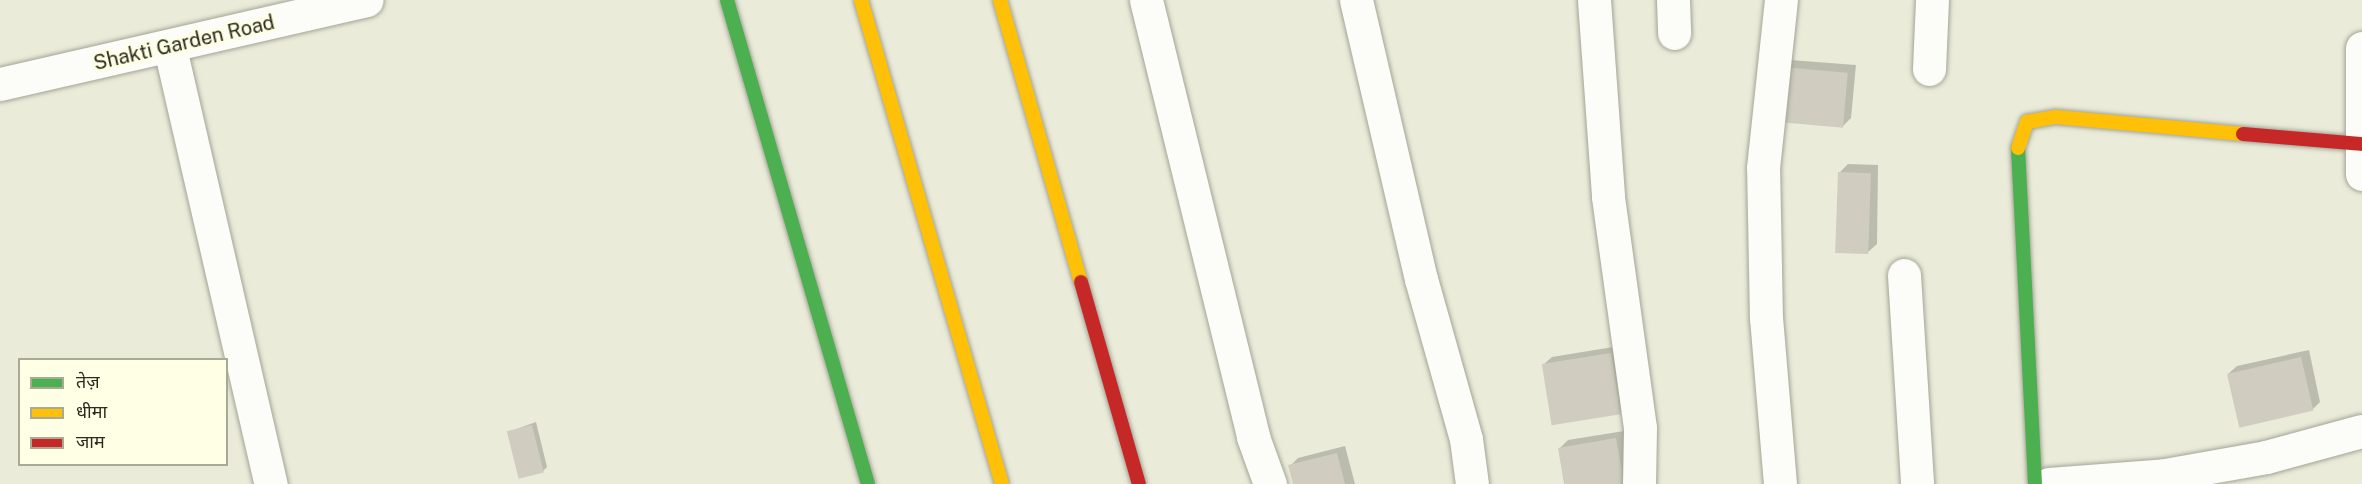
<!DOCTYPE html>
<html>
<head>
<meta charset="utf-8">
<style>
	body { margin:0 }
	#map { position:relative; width:2362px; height:484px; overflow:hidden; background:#eaebd9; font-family:"Public Sans","Noto Sans Devanagari",sans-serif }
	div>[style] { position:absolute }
	.shadow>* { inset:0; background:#0003 }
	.building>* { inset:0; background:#d0cdc0; transform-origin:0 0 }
	.roads { filter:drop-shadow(0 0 2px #a4a596) drop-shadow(0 0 2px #a4a596) }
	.street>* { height:33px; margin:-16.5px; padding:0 16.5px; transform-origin:16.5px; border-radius:16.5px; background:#fcfcf9 }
	.fast>* { height:14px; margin:-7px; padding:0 7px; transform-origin:7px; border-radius:7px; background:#4caf50 }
	.slow>* { height:14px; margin:-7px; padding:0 7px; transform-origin:7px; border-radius:7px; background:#ffc107 }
	.jam>* { height:14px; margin:-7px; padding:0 7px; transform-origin:7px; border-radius:7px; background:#c62828 }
	span { translate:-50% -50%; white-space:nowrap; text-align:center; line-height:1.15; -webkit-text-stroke:6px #feffe5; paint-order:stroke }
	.street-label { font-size:20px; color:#2a2a1e }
	.legend { position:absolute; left:18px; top:358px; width:210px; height:108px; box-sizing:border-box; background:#feffe5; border:2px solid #a9aa95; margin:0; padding:8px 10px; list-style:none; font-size:18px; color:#2a2a1e }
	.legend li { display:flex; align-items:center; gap:12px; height:30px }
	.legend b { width:30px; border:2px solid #a9aa95 }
</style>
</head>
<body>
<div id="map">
	<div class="shadow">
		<div style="clip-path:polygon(1790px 60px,1856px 65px,1851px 118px,1843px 126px,1778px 120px)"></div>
		<div style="clip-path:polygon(1848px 164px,1878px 165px,1877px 244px,1868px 252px,1840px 172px)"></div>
		<div style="clip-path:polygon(1619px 346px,1628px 404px,1620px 413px,1543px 365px,1552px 357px)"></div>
		<div style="clip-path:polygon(2309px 350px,2320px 402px,2312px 410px,2228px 374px,2237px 366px)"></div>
		<div style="clip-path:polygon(536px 422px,547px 467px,543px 471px,508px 432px)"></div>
		<div style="clip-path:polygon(1624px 431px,1633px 484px,1566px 484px,1560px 448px,1568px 440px)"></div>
		<div style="clip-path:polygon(1345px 446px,1355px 484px,1294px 484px,1290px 466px,1298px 458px)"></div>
	</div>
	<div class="building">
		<div style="left:1781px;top:67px;width:67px;height:55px;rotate:5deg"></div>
		<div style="left:1838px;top:172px;width:33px;height:81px;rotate:2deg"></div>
		<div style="left:1611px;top:353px;width:62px;height:70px;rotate:81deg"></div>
		<div style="left:2301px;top:357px;width:55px;height:76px;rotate:77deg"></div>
		<div style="left:532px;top:425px;width:49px;height:26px;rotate:76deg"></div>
		<div style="clip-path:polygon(1616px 438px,1624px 484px,1564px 484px,1558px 448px)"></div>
		<div style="clip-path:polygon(1337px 453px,1345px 484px,1293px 484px,1288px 465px)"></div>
	</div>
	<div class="roads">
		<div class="street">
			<div style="left:1146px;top:0;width:450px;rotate:76.2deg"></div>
			<div style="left:1253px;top:437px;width:50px;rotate:70.1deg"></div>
			<div style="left:1356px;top:0;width:286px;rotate:76.9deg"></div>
			<div style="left:1421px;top:279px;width:166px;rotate:74.3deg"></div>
			<div style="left:1466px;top:439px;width:45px;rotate:82.4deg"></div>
			<div style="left:1594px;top:0;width:197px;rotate:85.9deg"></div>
			<div style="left:1608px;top:197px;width:233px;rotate:82.1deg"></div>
			<div style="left:1640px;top:428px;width:56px;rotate:91deg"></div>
			<div style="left:1673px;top:0;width:33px;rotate:88deg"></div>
			<div style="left:170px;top:48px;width:448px;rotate:77deg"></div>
			<div style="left:2362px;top:48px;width:126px;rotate:90deg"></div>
			<div style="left:1929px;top:69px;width:69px;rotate:-87.5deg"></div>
			<div style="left:0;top:84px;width:376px;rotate:-12.9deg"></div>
			<div style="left:1904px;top:275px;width:209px;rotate:86.4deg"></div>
			<div style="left:1780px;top:484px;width:166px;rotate:-94.8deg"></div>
			<div style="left:1766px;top:319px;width:151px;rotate:-91.1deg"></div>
			<div style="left:1763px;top:168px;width:169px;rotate:-83.9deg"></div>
			<div style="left:2049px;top:484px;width:116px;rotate:-4.4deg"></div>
			<div style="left:2165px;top:475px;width:103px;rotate:-10.1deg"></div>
			<div style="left:2266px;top:457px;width:99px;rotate:-15.2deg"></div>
		</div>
		<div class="fast">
			<div style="left:727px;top:0;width:504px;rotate:73.76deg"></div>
			<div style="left:2018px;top:148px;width:336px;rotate:87.1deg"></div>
		</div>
		<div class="slow">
			<div style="left:861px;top:0;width:504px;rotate:73.76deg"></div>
			<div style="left:1000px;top:0;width:293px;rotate:74deg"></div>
			<div style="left:2018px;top:148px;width:28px;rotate:-71deg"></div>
			<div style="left:2027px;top:122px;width:29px;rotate:-10deg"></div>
			<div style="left:2056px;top:117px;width:188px;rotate:5.2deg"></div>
		</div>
		<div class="jam">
			<div style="left:2243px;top:134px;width:118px;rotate:4.8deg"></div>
			<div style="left:1081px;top:282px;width:210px;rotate:74deg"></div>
		</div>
	</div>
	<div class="street-label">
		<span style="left:184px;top:43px;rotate:-13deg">Shakti Garden Road</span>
	</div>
	<ul class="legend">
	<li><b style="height:8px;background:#4caf50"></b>तेज़</li>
	<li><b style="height:8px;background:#ffc107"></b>धीमा</li>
	<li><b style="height:8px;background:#c62828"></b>जाम</li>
	</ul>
</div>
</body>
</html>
